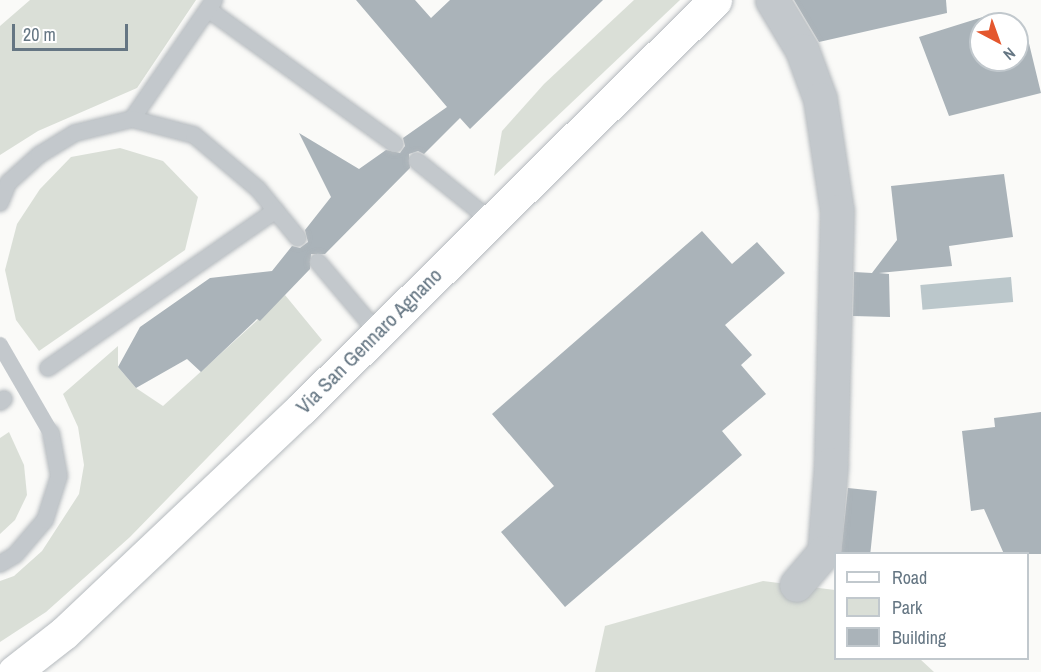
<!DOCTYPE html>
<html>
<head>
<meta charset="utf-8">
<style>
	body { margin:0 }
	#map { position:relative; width:1041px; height:672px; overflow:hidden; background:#fafaf8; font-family:"Archivo Narrow",sans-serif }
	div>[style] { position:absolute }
	.green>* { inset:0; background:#dadfd7 }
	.water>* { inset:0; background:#bbc7cb; transform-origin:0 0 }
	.building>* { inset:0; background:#aab3b9; transform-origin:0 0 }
	.roads { filter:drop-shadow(0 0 2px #b5babe) drop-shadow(0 0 2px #b5babe) }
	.service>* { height:16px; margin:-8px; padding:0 8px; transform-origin:8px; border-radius:8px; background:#c3c8cc }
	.minor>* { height:33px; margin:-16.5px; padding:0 16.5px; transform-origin:16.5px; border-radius:16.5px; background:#c3c8cc }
	.primary>* { height:33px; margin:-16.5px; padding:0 16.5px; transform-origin:16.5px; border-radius:16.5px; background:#fff }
	.service-bridge>* { height:16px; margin:-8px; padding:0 8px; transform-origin:8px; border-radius:8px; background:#c3c8cc }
	span { translate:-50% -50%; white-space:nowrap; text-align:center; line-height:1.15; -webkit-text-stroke:6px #fff; paint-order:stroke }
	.street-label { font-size:21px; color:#657683 }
	.legend { position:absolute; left:834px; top:552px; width:195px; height:108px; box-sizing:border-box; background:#fff; border:2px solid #c1c8cd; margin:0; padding:8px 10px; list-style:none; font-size:18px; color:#657683 }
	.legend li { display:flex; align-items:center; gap:12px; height:30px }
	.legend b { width:30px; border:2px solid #c1c8cd }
	.north { position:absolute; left:969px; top:12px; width:60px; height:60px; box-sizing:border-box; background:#fff; border:2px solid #c1c8cd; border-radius:50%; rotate:139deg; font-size:16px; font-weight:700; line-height:24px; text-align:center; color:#657683 }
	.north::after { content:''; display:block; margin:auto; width:21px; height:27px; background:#e4572e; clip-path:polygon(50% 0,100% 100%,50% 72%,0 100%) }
	.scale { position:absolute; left:12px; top:24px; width:116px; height:27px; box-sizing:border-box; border:3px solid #657683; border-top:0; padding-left:8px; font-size:18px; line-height:21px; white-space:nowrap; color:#657683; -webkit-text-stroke:4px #fff; paint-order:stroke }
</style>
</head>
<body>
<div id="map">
	<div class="green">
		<div style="clip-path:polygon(30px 0,196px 0,137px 88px,38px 131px,0 155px,0 26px)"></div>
		<div style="clip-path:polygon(634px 0,680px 0,494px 176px,502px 131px,544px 84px)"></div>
		<div style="clip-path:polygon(120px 148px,163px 161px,198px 197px,185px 250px,39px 351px,16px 320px,5px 270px,17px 224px,40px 189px,71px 157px)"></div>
		<div style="clip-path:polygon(285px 295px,322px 340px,130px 537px,46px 612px,0 642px,0 581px,14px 576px,42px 551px,79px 494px,84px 465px,78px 427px,63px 394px,118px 346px,118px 367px,136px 388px,163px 406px)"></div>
		<div style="clip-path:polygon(9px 432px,24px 465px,27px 495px,15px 520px,0 534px,0 438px)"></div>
		<div style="clip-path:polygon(763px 581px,835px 590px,836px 658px,920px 659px,934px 672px,595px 672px,605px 626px)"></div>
	</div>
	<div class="water">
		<div style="left:1011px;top:277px;width:25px;height:91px;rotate:85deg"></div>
	</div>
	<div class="building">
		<div style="clip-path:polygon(356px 0,415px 0,431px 18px,450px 0,603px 0,470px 129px,460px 118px,424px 154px,418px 151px,409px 154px,410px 168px,325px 254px,311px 254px,310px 269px,260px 321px,257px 319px,201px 372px,187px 359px,136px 388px,118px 367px,140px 327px,210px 278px,272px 271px,292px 246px,300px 248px,308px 242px,305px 230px,331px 197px,299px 133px,359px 169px,386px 150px,400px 153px,405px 146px,403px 138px,447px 107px)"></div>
		<div style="clip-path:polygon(794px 0,946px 0,947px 13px,819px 42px)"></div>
		<div style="clip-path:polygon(986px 16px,990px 24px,981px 24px,981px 60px,1017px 60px,1017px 33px,1026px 31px,1041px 93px,949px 116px,919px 37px)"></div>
		<div style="clip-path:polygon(1004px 174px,1013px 237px,949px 246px,952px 266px,879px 273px,889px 274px,890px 317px,853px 316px,854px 272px,872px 273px,897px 240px,891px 186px)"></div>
		<div style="clip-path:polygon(702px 231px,732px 264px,757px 242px,785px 273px,725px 325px,752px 355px,741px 365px,766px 394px,722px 431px,742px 455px,565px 607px,501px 532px,554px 486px,492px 414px)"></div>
		<div style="clip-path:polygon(1041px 412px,1041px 554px,1004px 554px,984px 509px,971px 511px,962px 431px,995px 427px,994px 418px)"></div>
		<div style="left:848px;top:488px;width:29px;height:66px;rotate:6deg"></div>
	</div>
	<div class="roads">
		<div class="service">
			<div style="left:209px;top:10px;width:229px;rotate:35.8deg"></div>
			<div style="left:132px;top:119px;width:145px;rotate:-55.4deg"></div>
			<div style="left:417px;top:161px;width:94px;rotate:38.9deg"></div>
			<div style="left:0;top:203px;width:22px;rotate:-68deg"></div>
			<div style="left:8px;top:183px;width:42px;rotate:-42.1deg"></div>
			<div style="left:39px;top:155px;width:42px;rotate:-31.4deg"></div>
			<div style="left:75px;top:133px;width:59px;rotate:-13.8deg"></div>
			<div style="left:132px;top:119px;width:64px;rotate:14.5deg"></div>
			<div style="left:194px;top:135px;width:84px;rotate:40.2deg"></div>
			<div style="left:258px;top:189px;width:63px;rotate:50.8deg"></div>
			<div style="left:318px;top:262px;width:93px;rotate:49.8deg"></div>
			<div style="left:48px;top:368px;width:277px;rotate:-34.7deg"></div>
			<div style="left:0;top:402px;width:5px;rotate:-37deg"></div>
			<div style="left:0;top:564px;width:17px;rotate:-31deg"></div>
			<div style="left:15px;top:555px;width:46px;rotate:-49.4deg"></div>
			<div style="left:45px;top:520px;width:46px;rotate:-72.3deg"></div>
			<div style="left:59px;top:476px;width:44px;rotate:-100.5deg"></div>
		</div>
		<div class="minor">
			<div style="left:772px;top:0;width:58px;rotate:59deg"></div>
			<div style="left:802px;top:50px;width:52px;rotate:69.8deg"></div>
			<div style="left:820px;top:99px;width:113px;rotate:81.4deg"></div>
			<div style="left:837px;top:211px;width:253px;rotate:91.4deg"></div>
			<div style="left:831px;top:464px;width:88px;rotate:94.5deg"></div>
			<div style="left:824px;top:552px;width:43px;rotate:130.3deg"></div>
		</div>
		<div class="primary">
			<div style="left:14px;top:672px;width:63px;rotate:-38deg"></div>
			<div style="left:64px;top:633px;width:326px;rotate:-43.4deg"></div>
			<div style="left:301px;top:409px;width:582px;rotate:-44.65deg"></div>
		</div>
	</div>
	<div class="service-bridge">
		<div style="left:0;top:345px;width:102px;rotate:59.9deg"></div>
	</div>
	<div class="street-label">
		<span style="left:369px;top:341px;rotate:-45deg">Via San Gennaro Agnano</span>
	</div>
	<ul class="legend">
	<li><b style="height:8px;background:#fff"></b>Road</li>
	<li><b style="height:16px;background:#dadfd7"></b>Park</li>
	<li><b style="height:16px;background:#aab3b9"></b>Building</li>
	</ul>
	<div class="north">N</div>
	<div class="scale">20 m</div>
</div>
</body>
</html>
